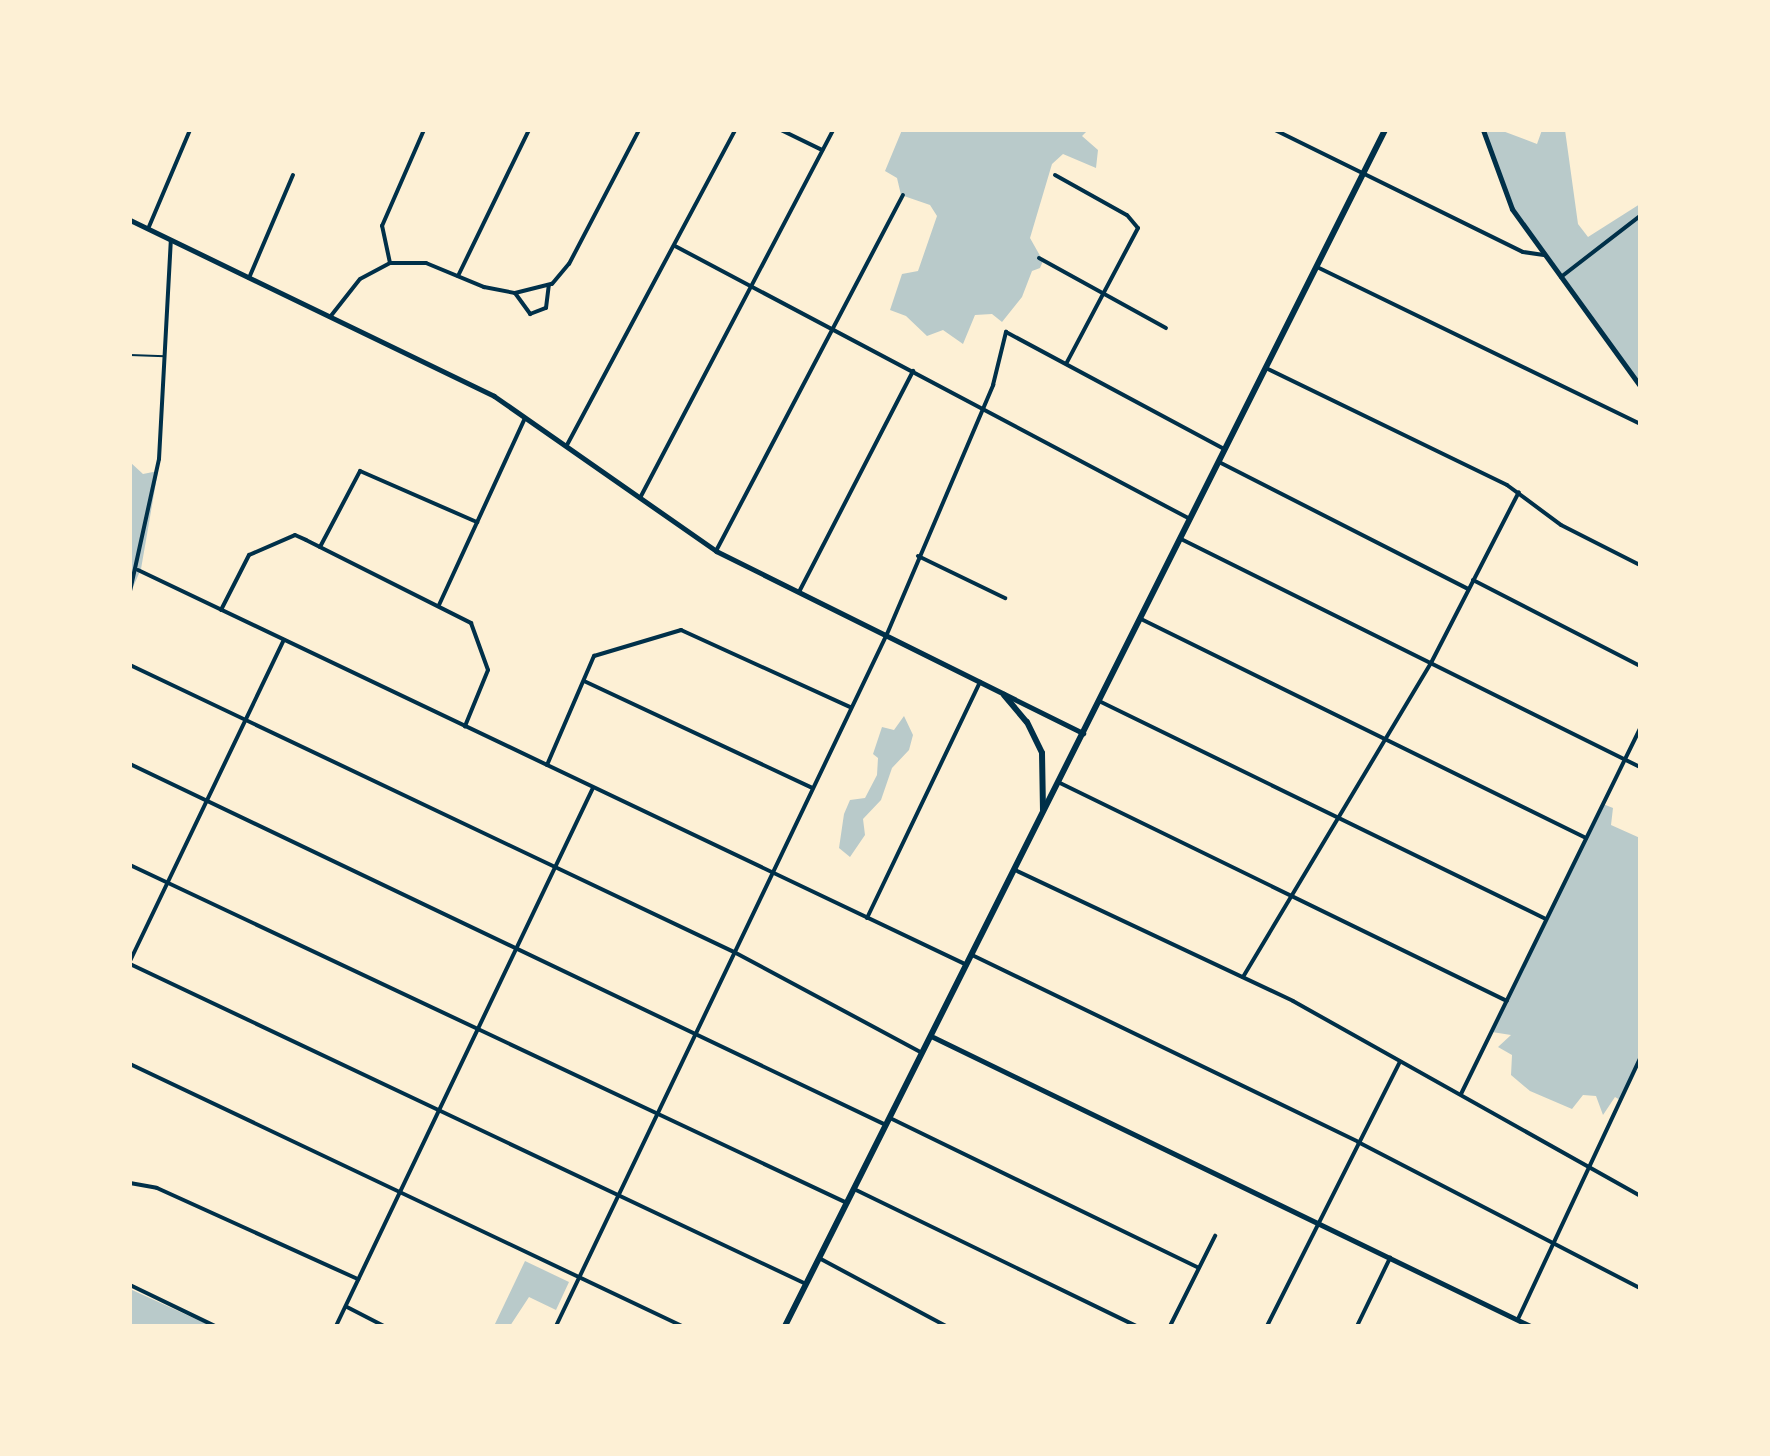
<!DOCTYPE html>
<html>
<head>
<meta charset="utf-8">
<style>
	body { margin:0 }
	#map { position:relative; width:1770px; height:1456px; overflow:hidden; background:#fdf0d5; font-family:Ubuntu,sans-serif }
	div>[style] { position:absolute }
	.green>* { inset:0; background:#b9caca }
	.service>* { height:2px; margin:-1px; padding:0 1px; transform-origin:1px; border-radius:1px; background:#003049 }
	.minor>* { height:4px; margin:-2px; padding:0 2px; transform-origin:2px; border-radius:2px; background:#003049 }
	.tertiary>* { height:5px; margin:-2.5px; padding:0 2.5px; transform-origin:2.5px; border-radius:2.5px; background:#003049 }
	.secondary>* { height:5px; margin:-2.5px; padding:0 2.5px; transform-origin:2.5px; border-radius:2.5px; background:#003049 }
	.primary>* { height:6px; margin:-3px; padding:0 3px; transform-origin:3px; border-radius:3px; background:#003049 }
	span { translate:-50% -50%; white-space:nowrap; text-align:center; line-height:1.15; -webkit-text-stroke:8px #fdf0d5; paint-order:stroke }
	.frame { position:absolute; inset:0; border:132px solid #fdf0d5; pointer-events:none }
</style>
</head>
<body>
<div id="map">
	<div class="green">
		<div style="clip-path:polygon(902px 130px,1088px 130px,1082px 136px,1098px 150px,1096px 168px,1063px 154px,1052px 164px,1030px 238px,1043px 261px,1040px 268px,1032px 271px,1022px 297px,1002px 322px,992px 314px,975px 315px,963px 344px,943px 330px,927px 336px,906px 316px,890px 310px,902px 274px,918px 271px,937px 216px,930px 205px,901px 195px,897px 178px,885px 171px)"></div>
		<div style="clip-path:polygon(1483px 130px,1500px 130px,1537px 144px,1542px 130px,1565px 130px,1578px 224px,1588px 237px,1640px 204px,1640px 386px,1508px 203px)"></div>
		<div style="clip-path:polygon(130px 462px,143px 474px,158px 471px,141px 569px,130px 594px)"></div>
		<div style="clip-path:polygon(904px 716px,913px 735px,909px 750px,892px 768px,881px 800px,863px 819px,865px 835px,850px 857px,839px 848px,844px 814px,850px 800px,865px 798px,877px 775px,878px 758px,873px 754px,882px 727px,894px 730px)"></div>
		<div style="clip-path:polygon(1603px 804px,1613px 808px,1611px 825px,1640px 838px,1640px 1059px,1620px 1100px,1615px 1097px,1603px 1115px,1596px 1096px,1583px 1095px,1572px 1109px,1530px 1091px,1511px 1075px,1512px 1055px,1498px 1047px,1511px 1035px,1492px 1032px)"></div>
		<div style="clip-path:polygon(525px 1261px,569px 1282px,556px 1310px,529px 1297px,510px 1326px,494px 1326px)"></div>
		<div style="clip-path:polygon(130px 1289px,211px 1326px,130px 1326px)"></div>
	</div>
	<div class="service">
		<div style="left:130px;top:355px;width:35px;rotate:2deg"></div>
	</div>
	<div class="minor">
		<div style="left:781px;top:130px;width:46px;rotate:26deg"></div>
		<div style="left:1275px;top:130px;width:276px;rotate:26.2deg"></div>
		<div style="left:1523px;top:252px;width:21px;rotate:8deg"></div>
		<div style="left:1055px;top:175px;width:82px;rotate:29.1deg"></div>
		<div style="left:1127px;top:215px;width:17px;rotate:50deg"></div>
		<div style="left:1138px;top:228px;width:152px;rotate:117.9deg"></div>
		<div style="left:148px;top:229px;width:108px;rotate:-67deg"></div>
		<div style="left:675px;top:246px;width:583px;rotate:27.93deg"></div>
		<div style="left:1039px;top:258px;width:145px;rotate:28.9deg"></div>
		<div style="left:390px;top:263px;width:38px;rotate:-102deg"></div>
		<div style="left:382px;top:226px;width:105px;rotate:-66.4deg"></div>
		<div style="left:1317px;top:267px;width:359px;rotate:25.9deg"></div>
		<div style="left:458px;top:276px;width:162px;rotate:-64.1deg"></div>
		<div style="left:1561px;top:277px;width:100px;rotate:-37.7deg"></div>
		<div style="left:249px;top:278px;width:112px;rotate:-66.9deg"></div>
		<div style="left:515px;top:293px;width:38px;rotate:-14deg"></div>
		<div style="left:552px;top:284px;width:26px;rotate:-50deg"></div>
		<div style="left:569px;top:264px;width:151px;rotate:-62.4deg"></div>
		<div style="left:330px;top:317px;width:48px;rotate:-51.7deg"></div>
		<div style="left:360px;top:279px;width:34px;rotate:-28deg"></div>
		<div style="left:390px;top:263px;width:36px"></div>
		<div style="left:426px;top:263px;width:63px;rotate:22.5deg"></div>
		<div style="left:484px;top:287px;width:32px;rotate:11deg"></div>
		<div style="left:515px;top:293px;width:26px;rotate:54deg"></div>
		<div style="left:530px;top:314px;width:17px;rotate:-21deg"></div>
		<div style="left:546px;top:308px;width:23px;rotate:-83deg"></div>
		<div style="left:1266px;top:368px;width:268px;rotate:25.9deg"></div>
		<div style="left:1507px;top:485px;width:67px;rotate:36.5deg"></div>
		<div style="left:1561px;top:525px;width:89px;rotate:26.9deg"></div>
		<div style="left:567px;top:445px;width:357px;rotate:-61.9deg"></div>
		<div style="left:1219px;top:462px;width:280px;rotate:27deg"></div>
		<div style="left:640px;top:498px;width:416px;rotate:-62.3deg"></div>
		<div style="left:1181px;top:539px;width:513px;rotate:26.42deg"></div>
		<div style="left:320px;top:547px;width:86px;rotate:-62.2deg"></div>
		<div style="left:360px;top:471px;width:128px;rotate:23.6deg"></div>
		<div style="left:716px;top:551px;width:402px;rotate:-62.3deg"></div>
		<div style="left:918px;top:556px;width:97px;rotate:25.8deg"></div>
		<div style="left:138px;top:570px;width:918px;rotate:25.48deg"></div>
		<div style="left:1473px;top:580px;width:188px;rotate:27.2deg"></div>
		<div style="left:130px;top:591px;width:135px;rotate:-77.6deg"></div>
		<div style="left:159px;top:459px;width:219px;rotate:-86.9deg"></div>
		<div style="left:799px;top:592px;width:249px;rotate:-62.7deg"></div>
		<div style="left:439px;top:605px;width:206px;rotate:-65.3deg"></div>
		<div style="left:221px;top:610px;width:62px;rotate:-63deg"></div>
		<div style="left:249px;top:555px;width:50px;rotate:-23.5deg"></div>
		<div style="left:295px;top:535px;width:12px;rotate:24deg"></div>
		<div style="left:306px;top:540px;width:185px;rotate:26.7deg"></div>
		<div style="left:471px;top:623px;width:50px;rotate:70.1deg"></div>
		<div style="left:488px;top:670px;width:61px;rotate:112.3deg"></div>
		<div style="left:1141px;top:619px;width:496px;rotate:26.2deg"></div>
		<div style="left:130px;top:665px;width:669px;rotate:25.42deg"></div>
		<div style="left:734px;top:952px;width:213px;rotate:28.2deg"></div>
		<div style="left:584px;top:681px;width:252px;rotate:25.1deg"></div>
		<div style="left:1099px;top:701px;width:496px;rotate:26deg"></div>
		<div style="left:130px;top:764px;width:838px;rotate:25.53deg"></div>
		<div style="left:547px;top:765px;width:119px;rotate:-66.7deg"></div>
		<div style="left:594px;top:656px;width:91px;rotate:-16.6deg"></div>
		<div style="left:681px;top:630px;width:186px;rotate:24.5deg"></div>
		<div style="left:1060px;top:783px;width:497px;rotate:26deg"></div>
		<div style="left:130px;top:865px;width:793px;rotate:25.24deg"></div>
		<div style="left:1015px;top:870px;width:307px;rotate:25.2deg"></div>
		<div style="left:1293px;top:1001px;width:398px;rotate:29.3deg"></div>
		<div style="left:867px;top:918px;width:262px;rotate:-64.4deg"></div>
		<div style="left:972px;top:955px;width:429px;rotate:25.8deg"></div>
		<div style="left:1358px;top:1142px;width:318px;rotate:27.4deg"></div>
		<div style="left:130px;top:961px;width:356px;rotate:-64.4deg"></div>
		<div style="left:130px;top:964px;width:748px;rotate:25.33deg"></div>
		<div style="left:1243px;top:977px;width:366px;rotate:-59.1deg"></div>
		<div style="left:1431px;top:663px;width:192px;rotate:-62.8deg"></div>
		<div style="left:130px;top:1064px;width:611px;rotate:25.39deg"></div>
		<div style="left:1461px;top:1094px;width:407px;rotate:-63.9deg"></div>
		<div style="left:890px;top:1118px;width:343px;rotate:25.9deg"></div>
		<div style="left:130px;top:1183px;width:27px;rotate:10deg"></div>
		<div style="left:157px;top:1188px;width:221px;rotate:24.4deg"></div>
		<div style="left:854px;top:1189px;width:314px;rotate:25.9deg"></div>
		<div style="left:819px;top:1258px;width:144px;rotate:28.2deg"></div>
		<div style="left:130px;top:1285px;width:94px;rotate:25.8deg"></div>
		<div style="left:347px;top:1307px;width:42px;rotate:27.2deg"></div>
		<div style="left:1518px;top:1319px;width:288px;rotate:-64.9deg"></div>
		<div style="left:336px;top:1326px;width:596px;rotate:-64.47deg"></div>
		<div style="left:556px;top:1326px;width:767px;rotate:-64.44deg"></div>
		<div style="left:887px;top:634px;width:271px;rotate:-66.9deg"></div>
		<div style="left:993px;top:385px;width:55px;rotate:-76.2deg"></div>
		<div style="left:1006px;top:332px;width:247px;rotate:28.2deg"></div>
		<div style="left:1170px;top:1326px;width:101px;rotate:-63.4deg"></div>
		<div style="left:1267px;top:1326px;width:296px;rotate:-63.3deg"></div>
		<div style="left:1357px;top:1326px;width:76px;rotate:-64.1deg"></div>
	</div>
	<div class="tertiary">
		<div style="left:933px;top:1037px;width:663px;rotate:25.83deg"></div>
	</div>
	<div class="secondary">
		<div style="left:1483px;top:130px;width:84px;rotate:69.8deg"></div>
		<div style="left:1512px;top:209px;width:218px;rotate:54.1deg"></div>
		<div style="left:130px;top:220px;width:404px;rotate:25.8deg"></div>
		<div style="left:494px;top:396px;width:271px;rotate:34.9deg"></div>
		<div style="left:716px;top:551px;width:410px;rotate:26.4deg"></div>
	</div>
	<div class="primary">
		<div style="left:1004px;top:695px;width:35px;rotate:50deg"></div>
		<div style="left:1027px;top:722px;width:34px;rotate:64deg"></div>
		<div style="left:1042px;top:753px;width:57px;rotate:89deg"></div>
		<div style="left:785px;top:1326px;width:1338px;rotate:-63.36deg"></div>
	</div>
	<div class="frame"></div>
</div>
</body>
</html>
